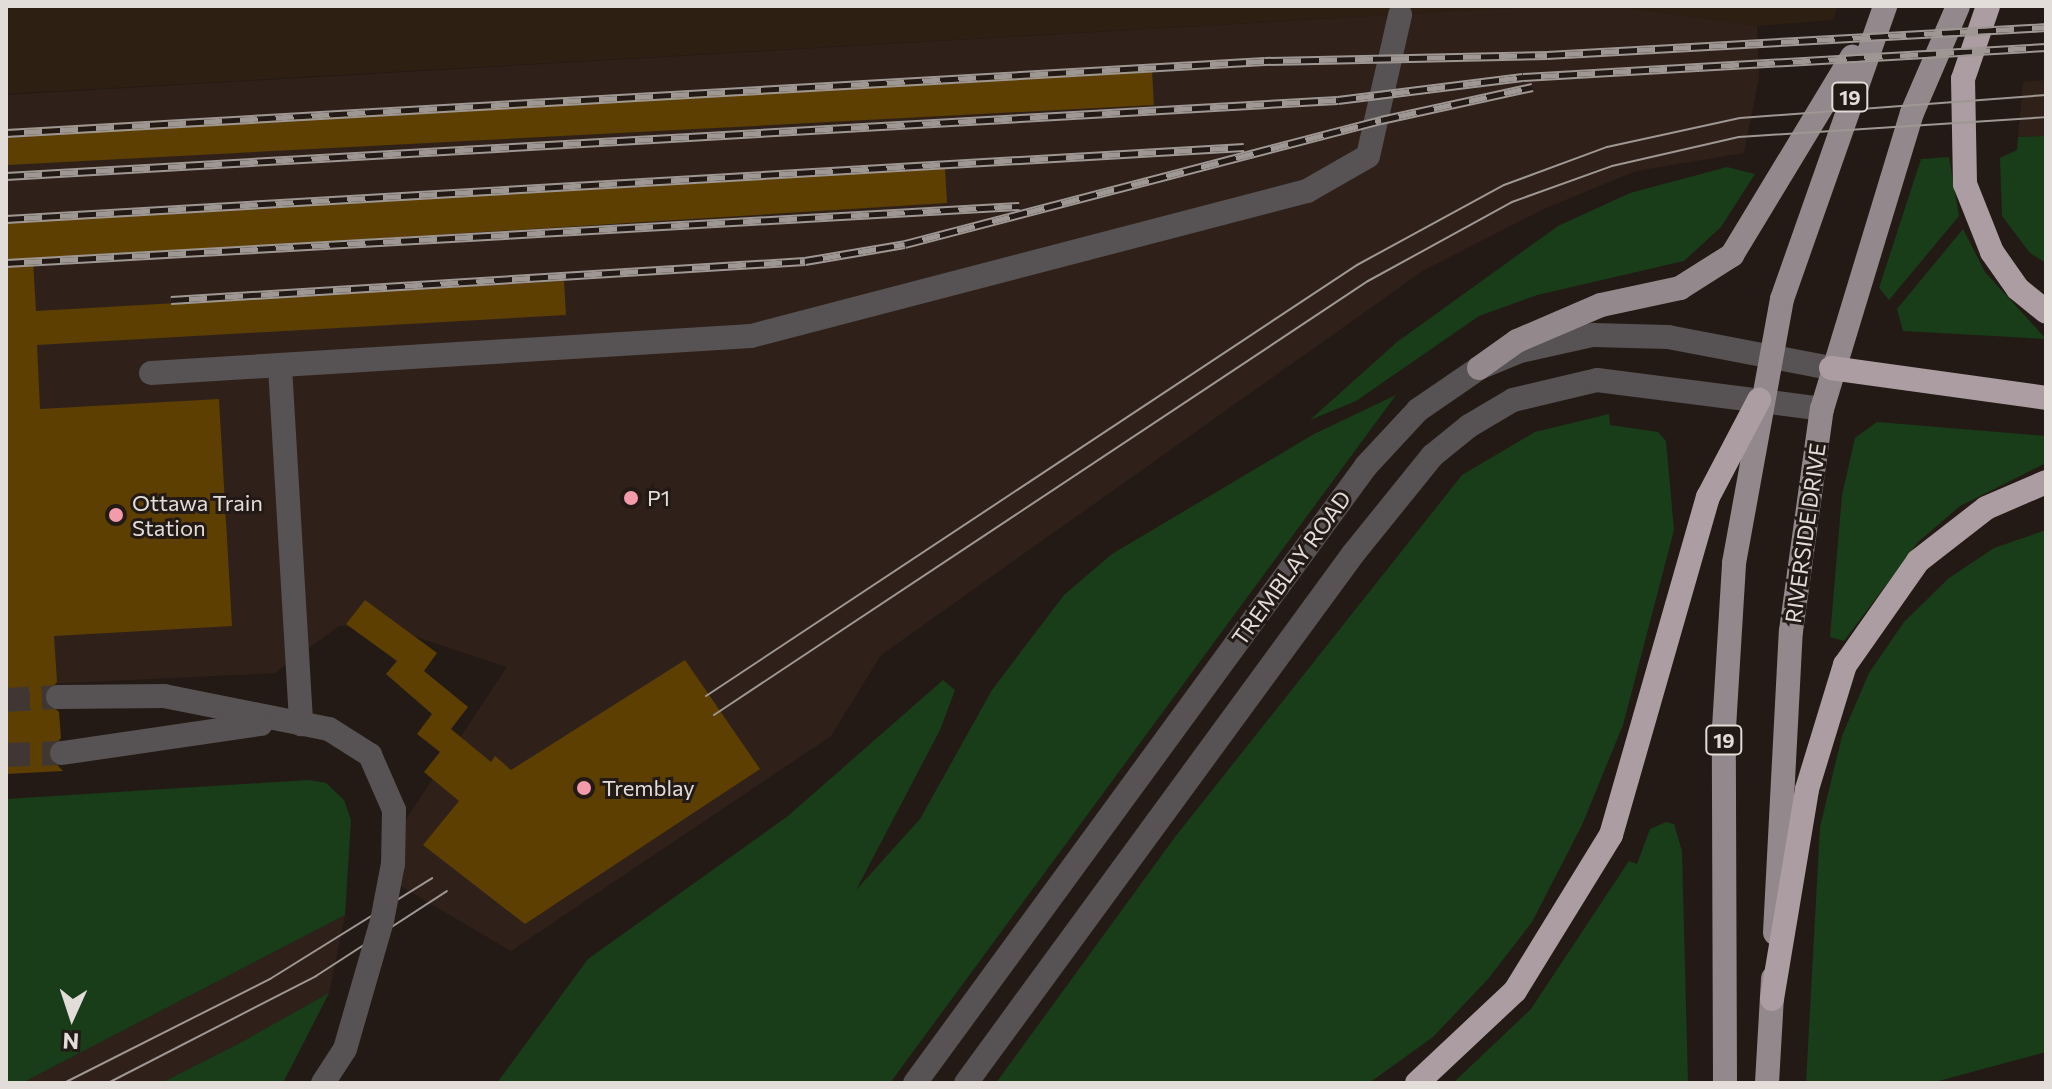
<!DOCTYPE html>
<html>
<head>
<meta charset="utf-8">
<style>
	body { margin:0 }
	#map { position:relative; width:2052px; height:1089px; overflow:hidden; background:#231a15; font-family:Commissioner,sans-serif }
	div>[style] { position:absolute }
	.commercial>* { inset:0; background:#2d2013 }
	.built>* { inset:0; background:#2f2119 }
	.green>* { inset:0; background:#183d18 }
	.building>* { inset:0; background:#5d3f02; transform-origin:0 0 }
	.minor-tunnel>* { height:24px; margin-top:-12px; transform-origin:0; background:repeating-linear-gradient(90deg,#403733 0 24px,transparent 0 36px) }
	.minor>* { height:24px; margin:-12px; padding:0 12px; transform-origin:12px; border-radius:12px; background:#575253 }
	.major>* { height:24px; margin:-12px; padding:0 12px; transform-origin:12px; border-radius:12px; background:#93888b }
	.highway>* { height:24px; margin:-12px; padding:0 12px; transform-origin:12px; border-radius:12px; background:#ab9da1 }
	.tram>* { height:2px; margin:-1px; padding:0 1px; transform-origin:1px; border-radius:1px; background:#9e9793 }
	.rail>* { height:9px; margin-top:-4.5px; transform-origin:0; background:repeating-linear-gradient(90deg,#231a15 0 18px,#9e9793 0 36px); box-sizing:border-box; border-block:2px solid #9e9793 }
	.minor-bridge>* { height:24px; margin:-12px; padding:0 12px; transform-origin:12px; border-radius:12px; background:#575253 }
	.dots>* { width:22px; height:22px; translate:-50% -50%; box-sizing:border-box; border:4px solid #231a15; border-radius:50% }
	span { translate:-50% -50%; white-space:nowrap; text-align:center; line-height:1.15; -webkit-text-stroke:6px #231a15; paint-order:stroke }
	.shield-label span { padding:2px 6px; background:#231a15; border:2px solid; border-radius:6px; -webkit-text-stroke-width:0 }
	.shield-label { font-size:20px; color:#e3ddda; font-weight:700 }
	.poi-label { font-size:22px; color:#e3ddda }
	.left { translate:0 -50%; text-align:left }
	.street-label { font-size:22px; color:#e3ddda }
	.frame { position:absolute; inset:0; border:8px solid #e3ddda; pointer-events:none }
	.north { position:absolute; left:32px; top:977px; width:80px; height:80px; -webkit-text-stroke:6px #231a15; paint-order:stroke; rotate:183deg; font-size:22px; font-weight:700; line-height:32px; text-align:center; color:#e3ddda }
	.north::after { content:''; display:block; margin:auto; width:28px; height:36px; background:#e3ddda; clip-path:polygon(50% 0,100% 100%,50% 72%,0 100%) }
</style>
</head>
<body>
<div id="map">
	<div class="commercial">
		<div style="clip-path:polygon(6px 6px,1546px 6px,6px 94px)"></div>
		<div style="clip-path:polygon(1613px 6px,1838px 6px,1833px 20px,1757px 26px)"></div>
	</div>
	<div class="built">
		<div style="clip-path:polygon(1547px 6px,1613px 6px,1757px 26px,1759px 77px,1744px 153px,1636px 171px,1546px 208px,1424px 270px,881px 655px,831px 736px,511px 951px,397px 884px,403px 824px,507px 667px,392px 629px,339px 626px,275px 673px,6px 686px,6px 95px)"></div>
		<div style="clip-path:polygon(2046px 80px,2046px 136px,2018px 137px,2023px 82px)"></div>
		<div style="clip-path:polygon(345px 915px,329px 993px,238px 1044px,161px 1083px,22px 1083px)"></div>
	</div>
	<div class="green">
		<div style="clip-path:polygon(2046px 136px,2046px 263px,2030px 253px,2002px 216px,2000px 158px,2017px 150px,2018px 137px)"></div>
		<div style="clip-path:polygon(1949px 157px,1959px 216px,1889px 300px,1879px 288px,1921px 159px)"></div>
		<div style="clip-path:polygon(1727px 167px,1755px 174px,1721px 227px,1684px 261px,1537px 295px,1479px 316px,1356px 401px,1310px 420px,1397px 342px,1558px 226px,1630px 193px)"></div>
		<div style="clip-path:polygon(1963px 229px,1985px 272px,2046px 339px,1903px 331px,1897px 309px)"></div>
		<div style="clip-path:polygon(1396px 395px,890px 1083px,497px 1083px,588px 959px,788px 816px,943px 680px,955px 690px,940px 730px,856px 890px,920px 819px,992px 690px,1064px 595px,1112px 554px,1314px 434px)"></div>
		<div style="clip-path:polygon(1609px 414px,1610px 425px,1658px 432px,1666px 441px,1674px 530px,1623px 725px,1582px 825px,1532px 922px,1488px 979px,1433px 1037px,1369px 1083px,996px 1083px,1175px 837px,1462px 475px,1535px 432px)"></div>
		<div style="clip-path:polygon(1877px 422px,2046px 436px,2046px 463px,1960px 506px,1918px 542px,1844px 641px,1830px 637px,1842px 495px,1855px 438px)"></div>
		<div style="clip-path:polygon(2046px 530px,2046px 1052px,1931px 1083px,1806px 1083px,1820px 827px,1842px 736px,1869px 673px,1904px 622px,1949px 578px,1994px 548px)"></div>
		<div style="clip-path:polygon(309px 780px,326px 783px,344px 800px,351px 820px,345px 915px,22px 1083px,6px 1083px,6px 799px)"></div>
		<div style="clip-path:polygon(1666px 822px,1674px 824px,1682px 851px,1688px 1083px,1453px 1083px,1531px 1009px,1629px 861px,1637px 864px,1650px 829px)"></div>
		<div style="clip-path:polygon(329px 993px,283px 1083px,161px 1083px,238px 1044px)"></div>
	</div>
	<div class="building">
		<div style="left:1152px;top:70px;width:35px;height:1148px;rotate:87deg"></div>
		<div style="clip-path:polygon(945px 168px,947px 203px,33px 260px,36px 311px,564px 281px,566px 315px,37px 345px,40px 409px,219px 399px,232px 626px,54px 636px,57px 682px,43px 698px,59px 712px,61px 738px,47px 754px,63px 771px,6px 774px,6px 222px)"></div>
		<div style="clip-path:polygon(365px 600px,437px 653px,424px 671px,468px 707px,451px 729px,491px 762px,495px 756px,511px 770px,685px 660px,760px 769px,525px 924px,423px 845px,459px 801px,424px 772px,440px 752px,417px 734px,432px 714px,386px 674px,397px 661px,346px 624px)"></div>
	</div>
	<div class="minor-tunnel">
		<div style="left:6px;top:700px;width:52px;rotate:-3.3deg"></div>
		<div style="left:6px;top:755px;width:56px;rotate:-2deg"></div>
	</div>
	<div class="minor">
		<div style="left:280px;top:367px;width:358px;rotate:86.6deg"></div>
		<div style="left:151px;top:373px;width:601px;rotate:-3.53deg"></div>
		<div style="left:751px;top:336px;width:575px;rotate:-14.62deg"></div>
		<div style="left:1307px;top:191px;width:70px;rotate:-29.8deg"></div>
		<div style="left:1368px;top:156px;width:145px;rotate:-77.2deg"></div>
		<div style="left:58px;top:697px;width:106px;rotate:-0.5deg"></div>
		<div style="left:164px;top:696px;width:168px;rotate:11.3deg"></div>
		<div style="left:329px;top:729px;width:49px;rotate:32.4deg"></div>
		<div style="left:370px;top:755px;width:60px;rotate:66.4deg"></div>
		<div style="left:62px;top:753px;width:201px;rotate:-8.3deg"></div>
		<div style="left:323px;top:1083px;width:40px;rotate:-57.1deg"></div>
		<div style="left:915px;top:1083px;width:764px;rotate:-53.83deg"></div>
		<div style="left:1366px;top:466px;width:76px;rotate:-47.1deg"></div>
		<div style="left:1418px;top:410px;width:74px;rotate:-34.5deg"></div>
		<div style="left:1479px;top:368px;width:44px;rotate:-22.5deg"></div>
		<div style="left:1520px;top:351px;width:75px;rotate:-12.4deg"></div>
		<div style="left:1593px;top:335px;width:75px;rotate:1.5deg"></div>
		<div style="left:1668px;top:337px;width:166px;rotate:10.8deg"></div>
		<div style="left:966px;top:1083px;width:655px;rotate:-53.81deg"></div>
		<div style="left:1353px;top:554px;width:126px;rotate:-51.1deg"></div>
		<div style="left:1432px;top:456px;width:48px;rotate:-39deg"></div>
		<div style="left:1469px;top:426px;width:51px;rotate:-30.6deg"></div>
		<div style="left:1513px;top:400px;width:86px;rotate:-13.4deg"></div>
		<div style="left:1597px;top:380px;width:227px;rotate:7.3deg"></div>
	</div>
	<div class="major">
		<div style="left:1479px;top:368px;width:47px;rotate:-35.4deg"></div>
		<div style="left:1517px;top:341px;width:91px;rotate:-23.2deg"></div>
		<div style="left:1601px;top:305px;width:81px;rotate:-12.1deg"></div>
		<div style="left:1680px;top:288px;width:62px;rotate:-32.4deg"></div>
		<div style="left:1732px;top:255px;width:232px;rotate:-58.8deg"></div>
		<div style="left:1775px;top:933px;width:302px;rotate:-87deg"></div>
		<div style="left:1791px;top:631px;width:224px;rotate:-82.1deg"></div>
		<div style="left:1822px;top:409px;width:309px;rotate:-73.1deg"></div>
		<div style="left:1912px;top:113px;width:116px;rotate:-66.7deg"></div>
		<div style="left:1725px;top:1083px;width:355px;rotate:-90.2deg"></div>
		<div style="left:1724px;top:728px;width:165px;rotate:-86.5deg"></div>
		<div style="left:1734px;top:563px;width:268px;rotate:-79.7deg"></div>
		<div style="left:1782px;top:299px;width:311px;rotate:-70.6deg"></div>
		<div style="left:1767px;top:1083px;width:105px;rotate:-86.7deg"></div>
	</div>
	<div class="highway">
		<div style="left:1988px;top:6px;width:77px;rotate:108.9deg"></div>
		<div style="left:1963px;top:79px;width:105px;rotate:88.9deg"></div>
		<div style="left:1965px;top:184px;width:73px;rotate:68.3deg"></div>
		<div style="left:1992px;top:252px;width:45px;rotate:54.9deg"></div>
		<div style="left:2018px;top:289px;width:36px;rotate:39deg"></div>
		<div style="left:1831px;top:368px;width:217px;rotate:7.9deg"></div>
		<div style="left:1772px;top:999px;width:213px;rotate:-80.5deg"></div>
		<div style="left:1807px;top:789px;width:130px;rotate:-73deg"></div>
		<div style="left:1845px;top:665px;width:127px;rotate:-54.9deg"></div>
		<div style="left:1918px;top:561px;width:86px;rotate:-37.9deg"></div>
		<div style="left:1986px;top:508px;width:65px;rotate:-23.4deg"></div>
		<div style="left:1417px;top:1083px;width:134px;rotate:-43.2deg"></div>
		<div style="left:1515px;top:991px;width:183px;rotate:-58.4deg"></div>
		<div style="left:1611px;top:835px;width:352px;rotate:-74deg"></div>
		<div style="left:1708px;top:497px;width:110px;rotate:-62.3deg"></div>
	</div>
	<div class="tram">
		<div style="left:706px;top:696px;width:781px;rotate:-33.51deg"></div>
		<div style="left:1357px;top:265px;width:167px;rotate:-28.6deg"></div>
		<div style="left:1504px;top:185px;width:110px;rotate:-20.3deg"></div>
		<div style="left:1607px;top:147px;width:136px;rotate:-12.3deg"></div>
		<div style="left:1740px;top:118px;width:307px;rotate:-4.3deg"></div>
		<div style="left:714px;top:715px;width:785px;rotate:-33.57deg"></div>
		<div style="left:1368px;top:281px;width:164px;rotate:-28.7deg"></div>
		<div style="left:1512px;top:202px;width:106px;rotate:-19.8deg"></div>
		<div style="left:1612px;top:166px;width:130px;rotate:-12.9deg"></div>
		<div style="left:1739px;top:137px;width:308px;rotate:-3.7deg"></div>
		<div style="left:64px;top:1083px;width:231px;rotate:-26.8deg"></div>
		<div style="left:270px;top:979px;width:191px;rotate:-31.9deg"></div>
		<div style="left:108px;top:1083px;width:234px;rotate:-27.2deg"></div>
		<div style="left:316px;top:976px;width:156px;rotate:-33deg"></div>
	</div>
	<div class="rail">
		<div style="left:6px;top:133px;width:1261px;rotate:-3.27deg"></div>
		<div style="left:1265px;top:61px;width:282px;rotate:-1.2deg"></div>
		<div style="left:1547px;top:55px;width:500px;rotate:-3.2deg"></div>
		<div style="left:6px;top:176px;width:1334px;rotate:-3.27deg"></div>
		<div style="left:1338px;top:100px;width:186px;rotate:-7.1deg"></div>
		<div style="left:1523px;top:77px;width:524px;rotate:-3.28deg"></div>
		<div style="left:6px;top:219px;width:1240px;rotate:-3.33deg"></div>
		<div style="left:6px;top:263px;width:1015px;rotate:-3.22deg"></div>
		<div style="left:171px;top:300px;width:635px;rotate:-3.52deg"></div>
		<div style="left:805px;top:261px;width:101px;rotate:-9.6deg"></div>
		<div style="left:905px;top:244px;width:492px;rotate:-14.6deg"></div>
		<div style="left:1381px;top:120px;width:155px;rotate:-12.3deg"></div>
	</div>
	<div class="minor-bridge">
		<div style="left:345px;top:1049px;width:133px;rotate:-73.9deg"></div>
		<div style="left:382px;top:921px;width:58px;rotate:-79.1deg"></div>
		<div style="left:393px;top:864px;width:54px;rotate:-88.9deg"></div>
	</div>
	<div class="dots">
		<div style="left:631px;top:498px;background:#f39aab"></div>
		<div style="left:116px;top:515px;background:#f39aab"></div>
		<div style="left:584px;top:788px;background:#f39aab"></div>
	</div>
	<div class="shield-label">
		<span style="left:1850px;top:97px">19</span>
		<span style="left:1724px;top:740px">19</span>
	</div>
	<div class="poi-label">
		<span class="left" style="left:647px;top:498px">P1</span>
		<span class="left" style="left:132px;top:515px">Ottawa Train<br>Station</span>
		<span class="left" style="left:602px;top:788px">Tremblay</span>
	</div>
	<div class="street-label">
		<span style="left:1805px;top:533px;rotate:-82deg">RIVERSIDE DRIVE</span>
		<span style="left:1291px;top:568px;rotate:-54deg">TREMBLAY ROAD</span>
	</div>
	<div class="frame"></div>
	<div class="north">N</div>
</div>
</body>
</html>
